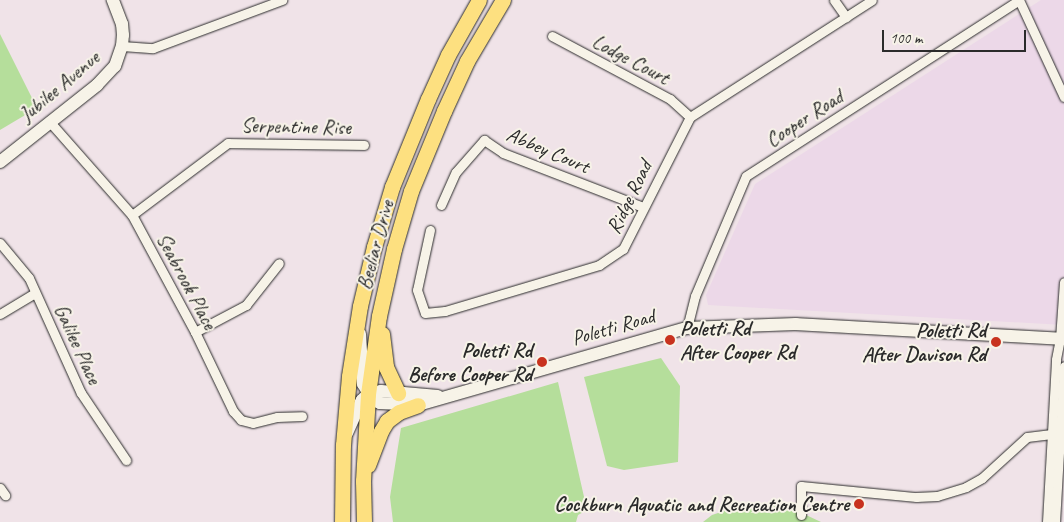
<!DOCTYPE html>
<html>
<head>
<meta charset="utf-8">
<style>
	body { margin:0 }
	#map { position:relative; width:1064px; height:522px; overflow:hidden; background:#f0e3e8; font-family:Caveat,sans-serif }
	div>[style] { position:absolute }
	.built>* { inset:0; background:#ecd8e8 }
	.green>* { inset:0; background:#b5de9b }
	.roads { filter:drop-shadow(0 0 1px #2b2b2b) drop-shadow(0 0 1px #2b2b2b) }
	.street>* { height:9px; margin:-4.5px; padding:0 4.5px; transform-origin:4.5px; border-radius:4.5px; background:#f7f3e8 }
	.secondary>* { height:12px; margin:-6px; padding:0 6px; transform-origin:6px; border-radius:6px; background:#f7f3e8 }
	.highway>* { height:15px; margin:-7.5px; padding:0 7.5px; transform-origin:7.5px; border-radius:7.5px; background:#fde080 }
	.dots>* { width:14px; height:14px; translate:-50% -50%; box-sizing:border-box; border:2px solid #f7f3e8; border-radius:50% }
	span { translate:-50% -50%; white-space:nowrap; text-align:center; line-height:1.15; -webkit-text-stroke:4px #f7f3e8; paint-order:stroke }
	.street-label { font-size:21px; color:#2b2b2b }
	.poi-label { font-size:21px; color:#2b2b2b; font-weight:700 }
	.left { translate:0 -50%; text-align:left }
	.right { translate:-100% -50%; text-align:right }
	.scale { position:absolute; left:882px; top:30px; width:144px; height:22px; box-sizing:border-box; border:2px solid #2b2b2b; border-top:0; padding-left:6px; font-size:15px; line-height:18px; white-space:nowrap; color:#2b2b2b; -webkit-text-stroke:4px #f7f3e8; paint-order:stroke }
</style>
</head>
<body>
<div id="map">
	<div class="built">
		<div style="clip-path:polygon(1041px 0,1064px 0,1064px 325px,708px 305px,706px 295px,755px 184px)"></div>
	</div>
	<div class="green">
		<div style="clip-path:polygon(0 34px,37px 108px,0 130px)"></div>
		<div style="clip-path:polygon(661px 358px,680px 386px,678px 462px,624px 470px,607px 466px,584px 377px)"></div>
		<div style="clip-path:polygon(558px 382px,587px 510px,578px 515px,576px 522px,393px 522px,390px 497px,401px 428px)"></div>
		<div style="clip-path:polygon(767px 505px,791px 508px,821px 522px,703px 522px,712px 515px,739px 506px)"></div>
	</div>
	<div class="roads">
		<div class="street">
			<div style="left:834px;top:0;width:21px;rotate:55deg"></div>
			<div style="left:1019px;top:0;width:107px;rotate:65.1deg"></div>
			<div style="left:552px;top:36px;width:134px;rotate:28.1deg"></div>
			<div style="left:670px;top:99px;width:27px;rotate:42deg"></div>
			<div style="left:122px;top:46px;width:31px;rotate:4deg"></div>
			<div style="left:153px;top:48px;width:138px;rotate:-20.4deg"></div>
			<div style="left:49px;top:121px;width:125px;rotate:48.6deg"></div>
			<div style="left:132px;top:215px;width:133px;rotate:61.7deg"></div>
			<div style="left:195px;top:332px;width:88px;rotate:64.3deg"></div>
			<div style="left:233px;top:411px;width:12px;rotate:48deg"></div>
			<div style="left:241px;top:420px;width:12px;rotate:14deg"></div>
			<div style="left:253px;top:423px;width:25px;rotate:-14deg"></div>
			<div style="left:277px;top:417px;width:25px;rotate:-2deg"></div>
			<div style="left:441px;top:205px;width:36px;rotate:-66deg"></div>
			<div style="left:456px;top:172px;width:43px;rotate:-48.8deg"></div>
			<div style="left:484px;top:140px;width:23px;rotate:34deg"></div>
			<div style="left:503px;top:153px;width:150px;rotate:21.1deg"></div>
			<div style="left:132px;top:215px;width:120px;rotate:-36.9deg"></div>
			<div style="left:228px;top:143px;width:136px;rotate:0.8deg"></div>
			<div style="left:430px;top:230px;width:61px;rotate:102.2deg"></div>
			<div style="left:417px;top:290px;width:24px;rotate:71deg"></div>
			<div style="left:425px;top:313px;width:20px;rotate:-6deg"></div>
			<div style="left:445px;top:311px;width:161px;rotate:-16.6deg"></div>
			<div style="left:599px;top:265px;width:29px;rotate:-34deg"></div>
			<div style="left:623px;top:249px;width:148px;rotate:-63.1deg"></div>
			<div style="left:690px;top:117px;width:216px;rotate:-32.7deg"></div>
			<div style="left:0;top:243px;width:45px;rotate:50.4deg"></div>
			<div style="left:29px;top:278px;width:126px;rotate:65.7deg"></div>
			<div style="left:81px;top:393px;width:81px;rotate:56.1deg"></div>
			<div style="left:0;top:314px;width:41px;rotate:-31deg"></div>
			<div style="left:687px;top:328px;width:33px;rotate:-76deg"></div>
			<div style="left:695px;top:296px;width:130px;rotate:-67deg"></div>
			<div style="left:746px;top:176px;width:325px;rotate:-32.8deg"></div>
			<div style="left:195px;top:332px;width:58px;rotate:-27.9deg"></div>
			<div style="left:246px;top:305px;width:53px;rotate:-51.8deg"></div>
			<div style="left:0;top:488px;width:9px;rotate:54deg"></div>
			<div style="left:801px;top:515px;width:29px;rotate:-90deg"></div>
			<div style="left:801px;top:486px;width:116px;rotate:5.5deg"></div>
			<div style="left:916px;top:497px;width:21px;rotate:-3deg"></div>
			<div style="left:937px;top:496px;width:30px;rotate:-17deg"></div>
			<div style="left:966px;top:487px;width:18px;rotate:-29deg"></div>
			<div style="left:982px;top:478px;width:61px;rotate:-42.3deg"></div>
			<div style="left:1027px;top:437px;width:33px;rotate:-7deg"></div>
			<div style="left:1047px;top:522px;width:163px;rotate:-86.8deg"></div>
			<div style="left:1056px;top:359px;width:20px;rotate:-79deg"></div>
			<div style="left:1060px;top:339px;width:57px;rotate:-86deg"></div>
			<div style="left:1055px;top:522px;width:156px;rotate:-86.7deg"></div>
		</div>
		<div class="secondary">
			<div style="left:0;top:162px;width:124px;rotate:-38.4deg"></div>
			<div style="left:97px;top:85px;width:26px;rotate:-47deg"></div>
			<div style="left:115px;top:66px;width:21px;rotate:-71deg"></div>
			<div style="left:122px;top:46px;width:11px;rotate:-85deg"></div>
			<div style="left:123px;top:35px;width:11px;rotate:-95deg"></div>
			<div style="left:122px;top:24px;width:26px;rotate:-111deg"></div>
			<div style="left:360px;top:334px;width:50px;rotate:86.6deg"></div>
			<div style="left:363px;top:384px;width:17px;rotate:59deg"></div>
			<div style="left:372px;top:399px;width:9px;rotate:27deg"></div>
			<div style="left:380px;top:403px;width:38px;rotate:3deg"></div>
			<div style="left:418px;top:405px;width:280px;rotate:-16deg"></div>
			<div style="left:687px;top:328px;width:109px;rotate:-2.1deg"></div>
			<div style="left:796px;top:324px;width:268px;rotate:3.2deg"></div>
			<div style="left:347px;top:433px;width:36px;rotate:-66deg"></div>
			<div style="left:362px;top:400px;width:8px;rotate:-45deg"></div>
			<div style="left:368px;top:394px;width:13px;rotate:-13deg"></div>
			<div style="left:381px;top:391px;width:57px;rotate:5deg"></div>
		</div>
		<div class="highway">
			<div style="left:382px;top:334px;width:33px;rotate:83deg"></div>
			<div style="left:386px;top:367px;width:29px;rotate:65deg"></div>
			<div style="left:368px;top:465px;width:36px;rotate:-69deg"></div>
			<div style="left:381px;top:431px;width:12px;rotate:-59deg"></div>
			<div style="left:387px;top:421px;width:15px;rotate:-37deg"></div>
			<div style="left:399px;top:412px;width:20px;rotate:-20deg"></div>
			<div style="left:342px;top:522px;width:77px;rotate:-89.3deg"></div>
			<div style="left:343px;top:445px;width:69px;rotate:-85deg"></div>
			<div style="left:349px;top:376px;width:71px;rotate:-81.1deg"></div>
			<div style="left:360px;top:306px;width:61px;rotate:-76.7deg"></div>
			<div style="left:374px;top:247px;width:63px;rotate:-73.3deg"></div>
			<div style="left:392px;top:187px;width:95px;rotate:-67.8deg"></div>
			<div style="left:428px;top:99px;width:48px;rotate:-65.6deg"></div>
			<div style="left:448px;top:55px;width:63px;rotate:-60.6deg"></div>
			<div style="left:364px;top:522px;width:41px;rotate:-91.4deg"></div>
			<div style="left:363px;top:481px;width:87px;rotate:-86.7deg"></div>
			<div style="left:368px;top:394px;width:79px;rotate:-82deg"></div>
			<div style="left:379px;top:316px;width:69px;rotate:-77.4deg"></div>
			<div style="left:394px;top:249px;width:60px;rotate:-73.7deg"></div>
			<div style="left:411px;top:191px;width:87px;rotate:-67.6deg"></div>
			<div style="left:444px;top:111px;width:55px;rotate:-65.3deg"></div>
			<div style="left:467px;top:61px;width:71px;rotate:-59.5deg"></div>
		</div>
	</div>
	<div class="dots">
		<div style="left:670px;top:340px;background:#c8321e"></div>
		<div style="left:996px;top:342px;background:#c8321e"></div>
		<div style="left:542px;top:362px;background:#c8321e"></div>
		<div style="left:859px;top:504px;background:#c8321e"></div>
	</div>
	<div class="street-label">
		<span style="left:631px;top:59px;rotate:28deg">Lodge Court</span>
		<span style="left:59px;top:86px;rotate:-40deg">Jubilee Avenue</span>
		<span style="left:804px;top:118px;rotate:-33deg">Cooper Road</span>
		<span style="left:296px;top:126px;rotate:1deg">Serpentine Rise</span>
		<span style="left:548px;top:150px;rotate:23deg">Abbey Court</span>
		<span style="left:629px;top:197px;rotate:-64deg">Ridge Road</span>
		<span style="left:375px;top:245px;rotate:-75deg">Beeliar Drive</span>
		<span style="left:187px;top:281px;rotate:62deg">Seabrook Place</span>
		<span style="left:613px;top:327px;rotate:-16deg">Poletti Road</span>
		<span style="left:78px;top:344px;rotate:65deg">Galilee Place</span>
	</div>
	<div class="poi-label">
		<span class="left" style="left:680px;top:340px">Poletti Rd<br>After Cooper Rd</span>
		<span class="right" style="left:986px;top:342px">Poletti Rd<br>After Davison Rd</span>
		<span class="right" style="left:532px;top:362px">Poletti Rd<br>Before Cooper Rd</span>
		<span class="right" style="left:849px;top:504px">Cockburn Aquatic and Recreation Centre</span>
	</div>
	<div class="scale">100 m</div>
</div>
</body>
</html>
